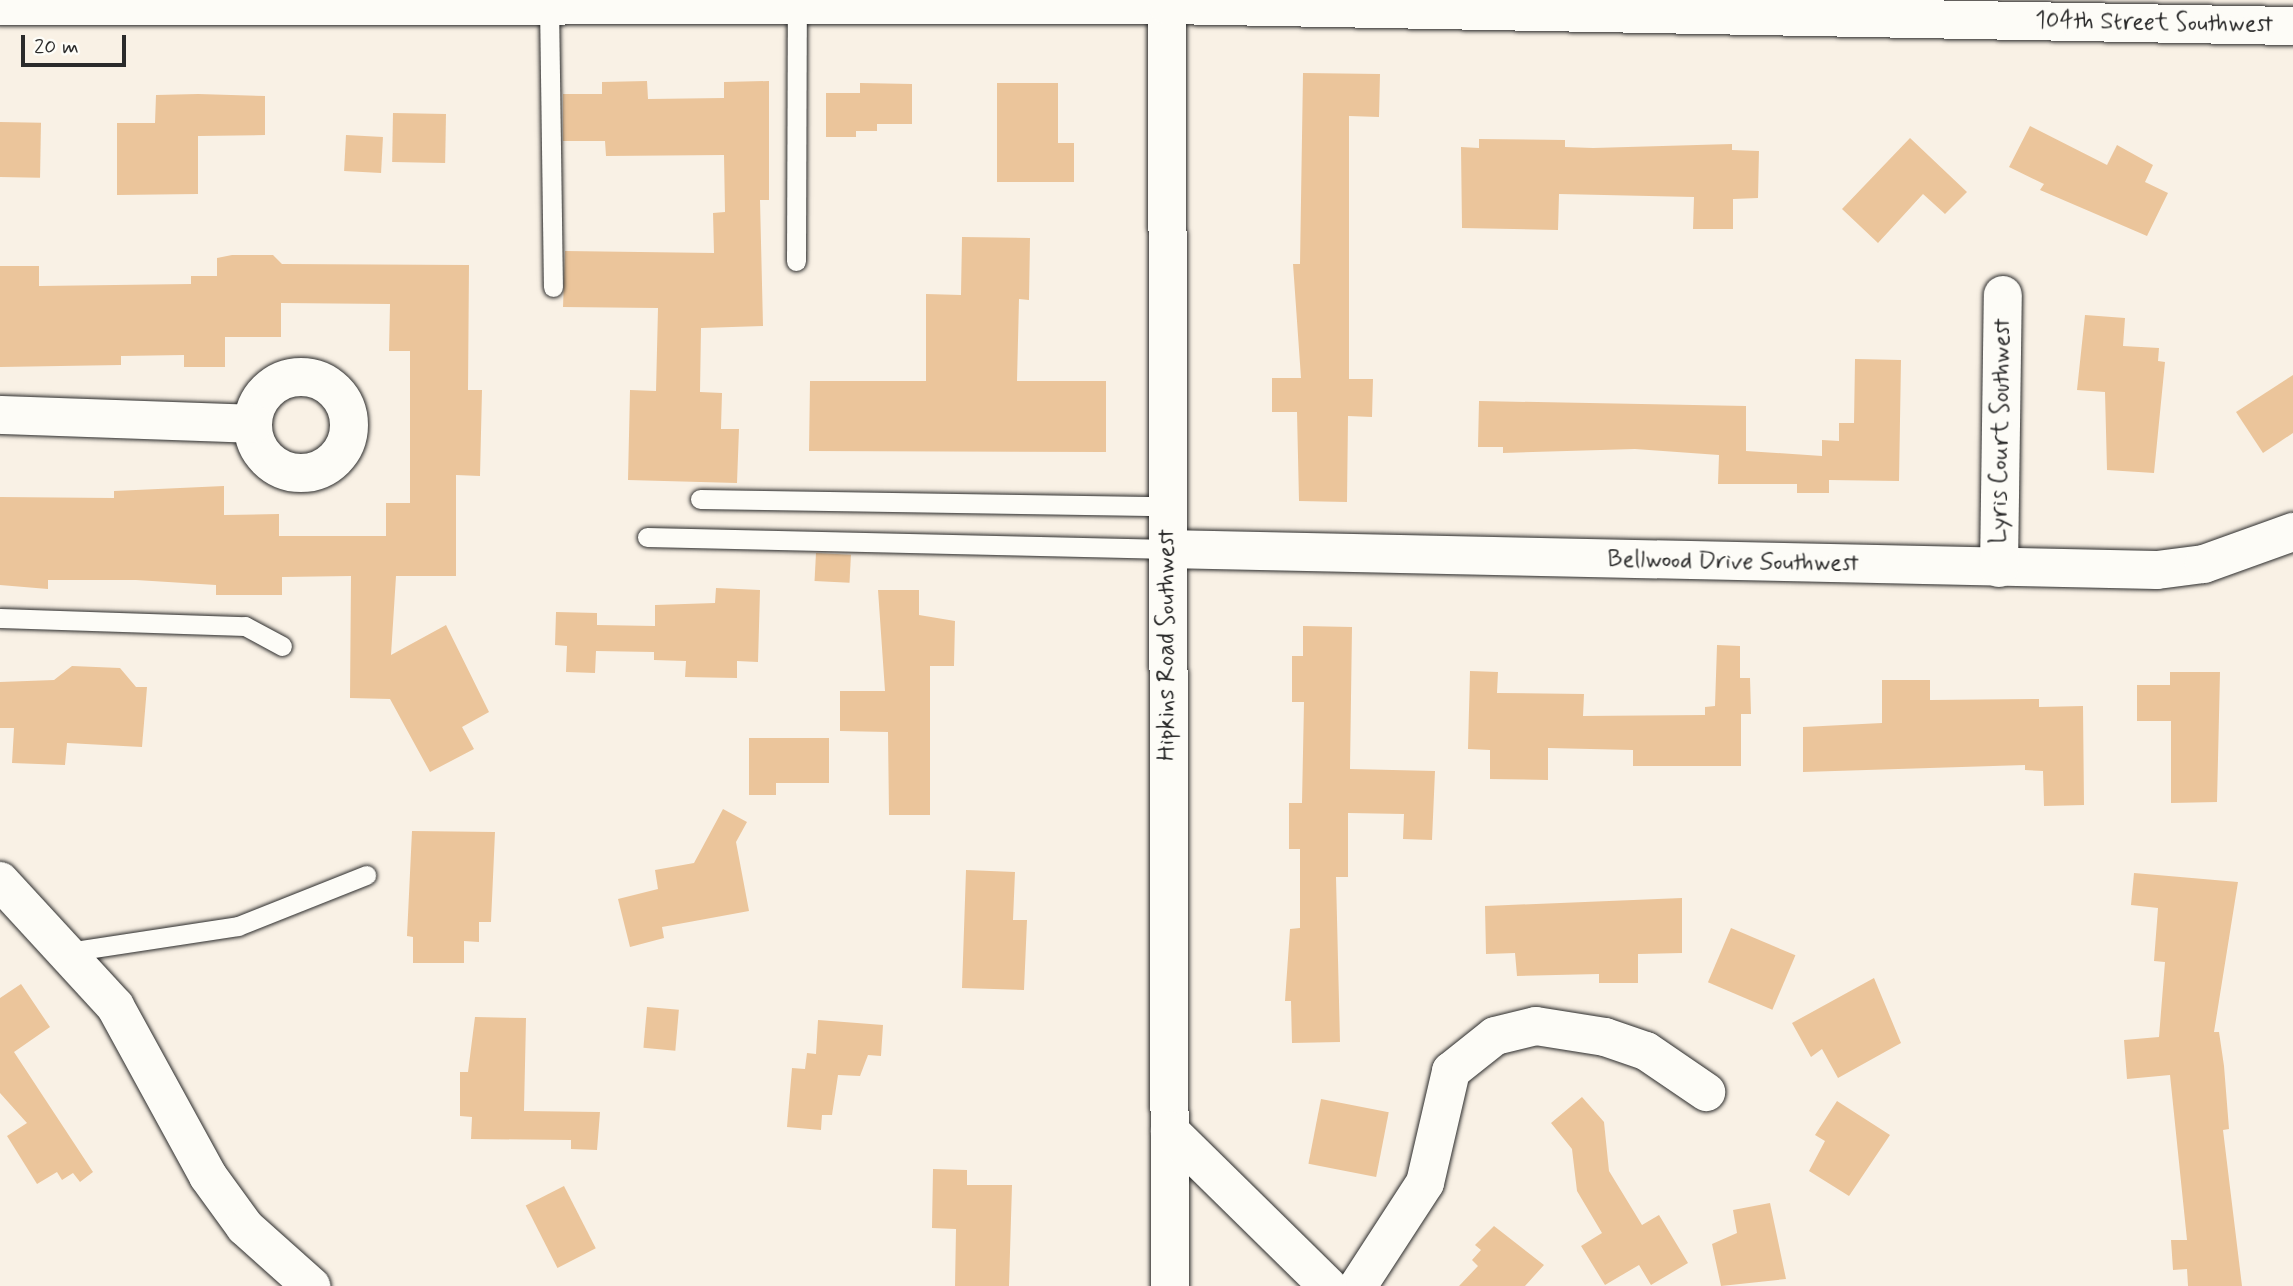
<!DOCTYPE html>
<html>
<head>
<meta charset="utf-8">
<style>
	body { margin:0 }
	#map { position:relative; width:2293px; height:1286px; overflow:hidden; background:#f9f1e5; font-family:Mynerve,sans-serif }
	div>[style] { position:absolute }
	.building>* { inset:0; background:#ebc59b; transform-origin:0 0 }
	.roads { filter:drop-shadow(0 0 2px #2b2b2b) drop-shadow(0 0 2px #2b2b2b) }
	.lane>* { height:19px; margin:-9.5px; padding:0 9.5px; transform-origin:9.5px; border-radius:9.5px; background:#fdfcf7 }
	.street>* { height:38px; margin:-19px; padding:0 19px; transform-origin:19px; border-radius:19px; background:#fdfcf7 }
	.street>.ring { margin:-19px; padding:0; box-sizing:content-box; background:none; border:38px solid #fdfcf7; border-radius:50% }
	.secondary>* { height:38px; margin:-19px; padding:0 19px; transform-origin:19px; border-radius:19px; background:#fdfcf7 }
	span { translate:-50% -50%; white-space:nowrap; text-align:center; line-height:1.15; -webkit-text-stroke:7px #fdfcf7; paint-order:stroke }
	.street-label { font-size:24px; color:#2b2b2b }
	.scale { position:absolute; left:21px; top:35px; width:105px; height:32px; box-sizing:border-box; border:4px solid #2b2b2b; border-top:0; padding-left:9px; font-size:21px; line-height:24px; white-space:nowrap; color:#2b2b2b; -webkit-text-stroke:5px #fdfcf7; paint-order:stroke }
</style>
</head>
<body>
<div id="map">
	<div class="building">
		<div style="clip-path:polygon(1303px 73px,1380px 74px,1379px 117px,1349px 116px,1349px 379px,1373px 379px,1372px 417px,1348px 416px,1347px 502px,1299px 501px,1297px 412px,1272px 412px,1272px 378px,1301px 378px,1293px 264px,1300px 264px)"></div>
		<div style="clip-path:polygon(647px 81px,648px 99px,724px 98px,724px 82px,769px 81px,769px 200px,760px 200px,763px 326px,701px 328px,700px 392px,722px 393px,721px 429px,739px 429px,737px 483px,628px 480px,630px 390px,656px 391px,658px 308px,563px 307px,565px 251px,714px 253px,713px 213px,725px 212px,724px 155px,606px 156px,605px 141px,563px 141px,563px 94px,602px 94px,602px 82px)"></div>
		<div style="clip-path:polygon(860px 83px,912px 84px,912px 124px,877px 124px,877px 131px,856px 131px,856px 137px,826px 137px,826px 93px,860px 93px)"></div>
		<div style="clip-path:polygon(997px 83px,1058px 83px,1058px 143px,1074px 143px,1074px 182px,997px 182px)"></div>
		<div style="clip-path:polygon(198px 94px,265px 96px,265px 135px,198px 136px,198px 194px,117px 195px,117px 123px,155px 123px,156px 95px)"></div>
		<div style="left:393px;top:113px;width:53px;height:49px;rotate:1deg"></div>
		<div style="left:0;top:122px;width:41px;height:55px;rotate:1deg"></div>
		<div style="clip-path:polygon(2030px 126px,2107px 165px,2117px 145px,2153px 165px,2145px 182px,2168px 193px,2147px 236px,2040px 190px,2044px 184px,2009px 167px)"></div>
		<div style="left:346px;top:135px;width:37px;height:36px;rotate:3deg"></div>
		<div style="clip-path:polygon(1910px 138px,1967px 192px,1945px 214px,1923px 194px,1878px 243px,1842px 209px)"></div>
		<div style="clip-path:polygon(1479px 139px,1565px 140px,1565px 147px,1593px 148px,1732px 144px,1732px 150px,1759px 151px,1758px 198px,1733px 199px,1733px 229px,1693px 229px,1694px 197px,1559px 194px,1558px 230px,1462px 228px,1461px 147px,1479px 148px)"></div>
		<div style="clip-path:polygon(962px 237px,1030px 238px,1029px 300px,1019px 299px,1017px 381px,1106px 381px,1106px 452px,809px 451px,810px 381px,926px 381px,926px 294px,961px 295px)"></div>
		<div style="clip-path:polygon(232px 255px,273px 255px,282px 264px,469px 265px,468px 390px,482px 390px,480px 476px,456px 475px,456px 576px,396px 576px,391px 655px,446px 625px,489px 712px,462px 727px,474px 749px,430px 772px,390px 699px,350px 698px,351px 576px,282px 577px,282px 595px,216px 595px,216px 585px,136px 580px,48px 580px,48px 589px,0 585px,0 497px,114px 498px,114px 491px,224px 486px,224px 515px,279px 514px,279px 536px,386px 536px,386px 503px,410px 503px,410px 351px,389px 351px,390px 304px,281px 303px,281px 337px,225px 337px,225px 367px,184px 367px,184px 355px,121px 356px,121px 365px,0 367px,0 266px,39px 266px,39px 286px,191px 284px,191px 276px,217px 276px,217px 258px)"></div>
		<div style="clip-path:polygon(2085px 315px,2125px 318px,2123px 346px,2159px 348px,2158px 361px,2165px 362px,2154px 473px,2107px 470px,2105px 392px,2077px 390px)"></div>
		<div style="clip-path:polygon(1855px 359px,1901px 360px,1899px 481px,1829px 480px,1829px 493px,1797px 493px,1797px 484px,1718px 484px,1719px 455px,1635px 449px,1503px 453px,1503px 447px,1478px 447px,1479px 401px,1746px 406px,1746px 451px,1822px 456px,1822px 440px,1839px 441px,1839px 423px,1854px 423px)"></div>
		<div style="clip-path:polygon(2293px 375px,2293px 433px,2263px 453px,2236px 412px)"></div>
		<div style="left:816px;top:553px;width:35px;height:28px;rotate:3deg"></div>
		<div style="clip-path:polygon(716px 588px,760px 590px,758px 662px,737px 661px,737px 678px,685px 677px,686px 661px,654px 660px,654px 652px,596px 651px,595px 673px,566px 672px,567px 646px,555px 645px,556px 612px,597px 613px,597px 625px,655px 626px,655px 605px,715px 603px)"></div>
		<div style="clip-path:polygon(878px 590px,919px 590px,919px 615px,955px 621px,954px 666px,930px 666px,930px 815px,889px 815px,888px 732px,840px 731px,840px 691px,885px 691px)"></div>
		<div style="clip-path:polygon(1303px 626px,1352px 627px,1350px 769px,1435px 771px,1432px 840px,1403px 839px,1404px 814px,1348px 813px,1348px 877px,1336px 877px,1340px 1042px,1292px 1043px,1291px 1001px,1285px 1001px,1290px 929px,1300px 928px,1300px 849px,1289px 849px,1289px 803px,1302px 803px,1304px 702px,1292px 702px,1292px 656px,1303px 656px)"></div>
		<div style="clip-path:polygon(1717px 645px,1740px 646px,1740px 678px,1750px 678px,1751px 714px,1741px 714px,1741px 766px,1633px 766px,1633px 750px,1548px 748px,1548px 780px,1490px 779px,1490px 750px,1468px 749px,1470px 671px,1498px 672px,1497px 693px,1584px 694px,1583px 716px,1705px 715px,1705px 707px,1715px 706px)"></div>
		<div style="clip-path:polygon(72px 666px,120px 668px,136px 687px,147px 687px,142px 747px,67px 743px,65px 765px,12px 763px,14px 728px,0 728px,0 682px,54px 680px)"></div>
		<div style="clip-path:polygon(2170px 672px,2220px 672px,2217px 802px,2171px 803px,2171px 721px,2137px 721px,2137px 685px,2170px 685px)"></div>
		<div style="clip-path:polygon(1882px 680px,1930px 680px,1930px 700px,2039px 699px,2039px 707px,2083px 706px,2084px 805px,2044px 806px,2043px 771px,2025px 770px,2025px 765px,1803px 772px,1803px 727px,1882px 723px)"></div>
		<div style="clip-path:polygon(749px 738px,829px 738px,829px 783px,776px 783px,776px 795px,749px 795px)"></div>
		<div style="clip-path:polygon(723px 809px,747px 822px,736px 842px,749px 911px,662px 927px,664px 938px,630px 947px,618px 899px,658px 889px,655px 870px,694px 863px)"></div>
		<div style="clip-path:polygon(412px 831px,495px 832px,491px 922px,479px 922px,479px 942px,464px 941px,464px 963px,413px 963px,413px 937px,407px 936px)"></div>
		<div style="clip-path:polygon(966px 870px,1015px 872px,1013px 920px,1027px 920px,1024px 990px,962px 988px)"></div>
		<div style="clip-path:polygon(2134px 873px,2238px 882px,2214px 1032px,2219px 1032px,2224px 1066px,2229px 1129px,2223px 1130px,2242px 1286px,2188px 1286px,2187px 1269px,2173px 1270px,2171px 1240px,2187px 1240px,2170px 1075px,2127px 1079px,2124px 1040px,2159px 1037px,2165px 962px,2154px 961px,2158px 908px,2131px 905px)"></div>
		<div style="clip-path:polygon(1682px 898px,1682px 953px,1638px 954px,1638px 983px,1599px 983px,1599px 974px,1517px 976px,1515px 953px,1486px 954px,1485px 906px)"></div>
		<div style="left:1731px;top:928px;width:70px;height:59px;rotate:23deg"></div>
		<div style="clip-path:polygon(1874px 978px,1901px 1043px,1838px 1078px,1822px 1049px,1811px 1057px,1792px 1023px)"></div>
		<div style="clip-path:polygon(21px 984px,50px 1027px,14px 1052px,93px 1172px,80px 1182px,73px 1173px,62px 1180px,57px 1172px,37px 1184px,7px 1136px,27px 1123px,0 1093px,0 998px)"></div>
		<div style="left:647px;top:1007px;width:32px;height:41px;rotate:5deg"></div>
		<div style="clip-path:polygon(475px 1017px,526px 1018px,524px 1111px,600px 1112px,597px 1150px,571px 1149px,571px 1140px,471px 1139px,472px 1117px,460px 1116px,460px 1072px,468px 1072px)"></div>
		<div style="clip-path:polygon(818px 1020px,883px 1025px,881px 1056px,868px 1055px,860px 1076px,838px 1075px,832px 1115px,822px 1115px,821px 1130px,787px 1127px,792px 1068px,805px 1069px,807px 1053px,816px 1054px)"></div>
		<div style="clip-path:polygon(1582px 1097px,1604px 1122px,1609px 1171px,1642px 1225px,1659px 1215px,1688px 1263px,1651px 1285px,1639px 1265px,1605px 1285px,1581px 1246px,1602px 1233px,1577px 1191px,1572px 1149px,1551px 1123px)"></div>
		<div style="left:1321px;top:1099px;width:69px;height:66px;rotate:11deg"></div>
		<div style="clip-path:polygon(1837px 1101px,1890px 1135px,1849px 1196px,1809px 1171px,1825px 1141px,1815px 1135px)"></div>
		<div style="clip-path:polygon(933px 1169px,967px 1170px,967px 1185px,1012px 1185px,1009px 1286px,955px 1286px,956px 1229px,932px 1228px)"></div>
		<div style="left:564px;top:1186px;width:70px;height:43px;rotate:63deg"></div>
		<div style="clip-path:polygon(1770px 1203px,1786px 1279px,1721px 1286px,1712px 1244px,1737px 1233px,1733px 1210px)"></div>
		<div style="clip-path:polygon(1494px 1226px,1544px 1265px,1525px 1286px,1459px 1286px,1478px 1266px,1472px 1260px,1481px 1250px,1475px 1245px)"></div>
	</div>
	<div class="roads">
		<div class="lane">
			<div style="left:549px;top:4px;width:283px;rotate:89.2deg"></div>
			<div style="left:796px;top:261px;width:257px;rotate:-89.8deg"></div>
			<div style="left:700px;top:499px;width:466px;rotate:0.9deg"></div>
			<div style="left:647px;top:537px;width:519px;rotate:1.32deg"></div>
			<div style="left:0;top:618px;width:245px;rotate:1.9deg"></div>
			<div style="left:245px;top:626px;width:42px;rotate:28.4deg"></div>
			<div style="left:68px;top:952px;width:172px;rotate:-8.7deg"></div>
			<div style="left:238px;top:926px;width:138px;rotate:-21.7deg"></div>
		</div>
		<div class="street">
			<div class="ring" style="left:253px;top:377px;width:58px;height:58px"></div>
			<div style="left:0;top:415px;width:253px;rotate:2deg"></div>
			<div style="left:1166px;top:549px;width:991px;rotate:1.21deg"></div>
			<div style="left:2157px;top:570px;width:47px;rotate:-7.3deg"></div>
			<div style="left:2204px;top:564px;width:95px;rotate:-19.8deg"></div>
			<div style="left:1999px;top:568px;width:273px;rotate:-89.2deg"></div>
			<div style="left:0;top:881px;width:170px;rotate:47.4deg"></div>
			<div style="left:115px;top:1006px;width:194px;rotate:61.3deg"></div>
			<div style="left:208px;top:1176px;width:63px;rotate:54deg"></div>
			<div style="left:245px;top:1227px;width:89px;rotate:41.8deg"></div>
			<div style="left:1358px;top:1286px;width:123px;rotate:-57deg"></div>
			<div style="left:1425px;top:1183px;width:115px;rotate:-76.9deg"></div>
			<div style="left:1451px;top:1071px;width:56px;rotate:-38.5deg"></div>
			<div style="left:1495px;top:1036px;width:42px;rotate:-13.7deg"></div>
			<div style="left:1536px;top:1026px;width:70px;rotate:9.1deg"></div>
			<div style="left:1605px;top:1037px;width:43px;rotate:18.9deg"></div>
			<div style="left:1646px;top:1051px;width:73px;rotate:34.3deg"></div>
		</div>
		<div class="secondary">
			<div style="left:1167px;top:5px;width:1281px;rotate:89.87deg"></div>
			<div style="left:0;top:6px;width:1167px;rotate:-0.05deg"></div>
			<div style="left:1167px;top:5px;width:1126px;rotate:1.07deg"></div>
			<div style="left:1170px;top:1131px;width:221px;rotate:44.5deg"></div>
		</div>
	</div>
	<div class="street-label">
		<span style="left:2154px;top:23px;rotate:1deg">104th Street Southwest</span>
		<span style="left:2001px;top:431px;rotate:-89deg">Lyris Court Southwest</span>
		<span style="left:1733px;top:562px;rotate:1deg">Bellwood Drive Southwest</span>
		<span style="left:1167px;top:645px;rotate:-90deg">Hipkins Road Southwest</span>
	</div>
	<div class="scale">20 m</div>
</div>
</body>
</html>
